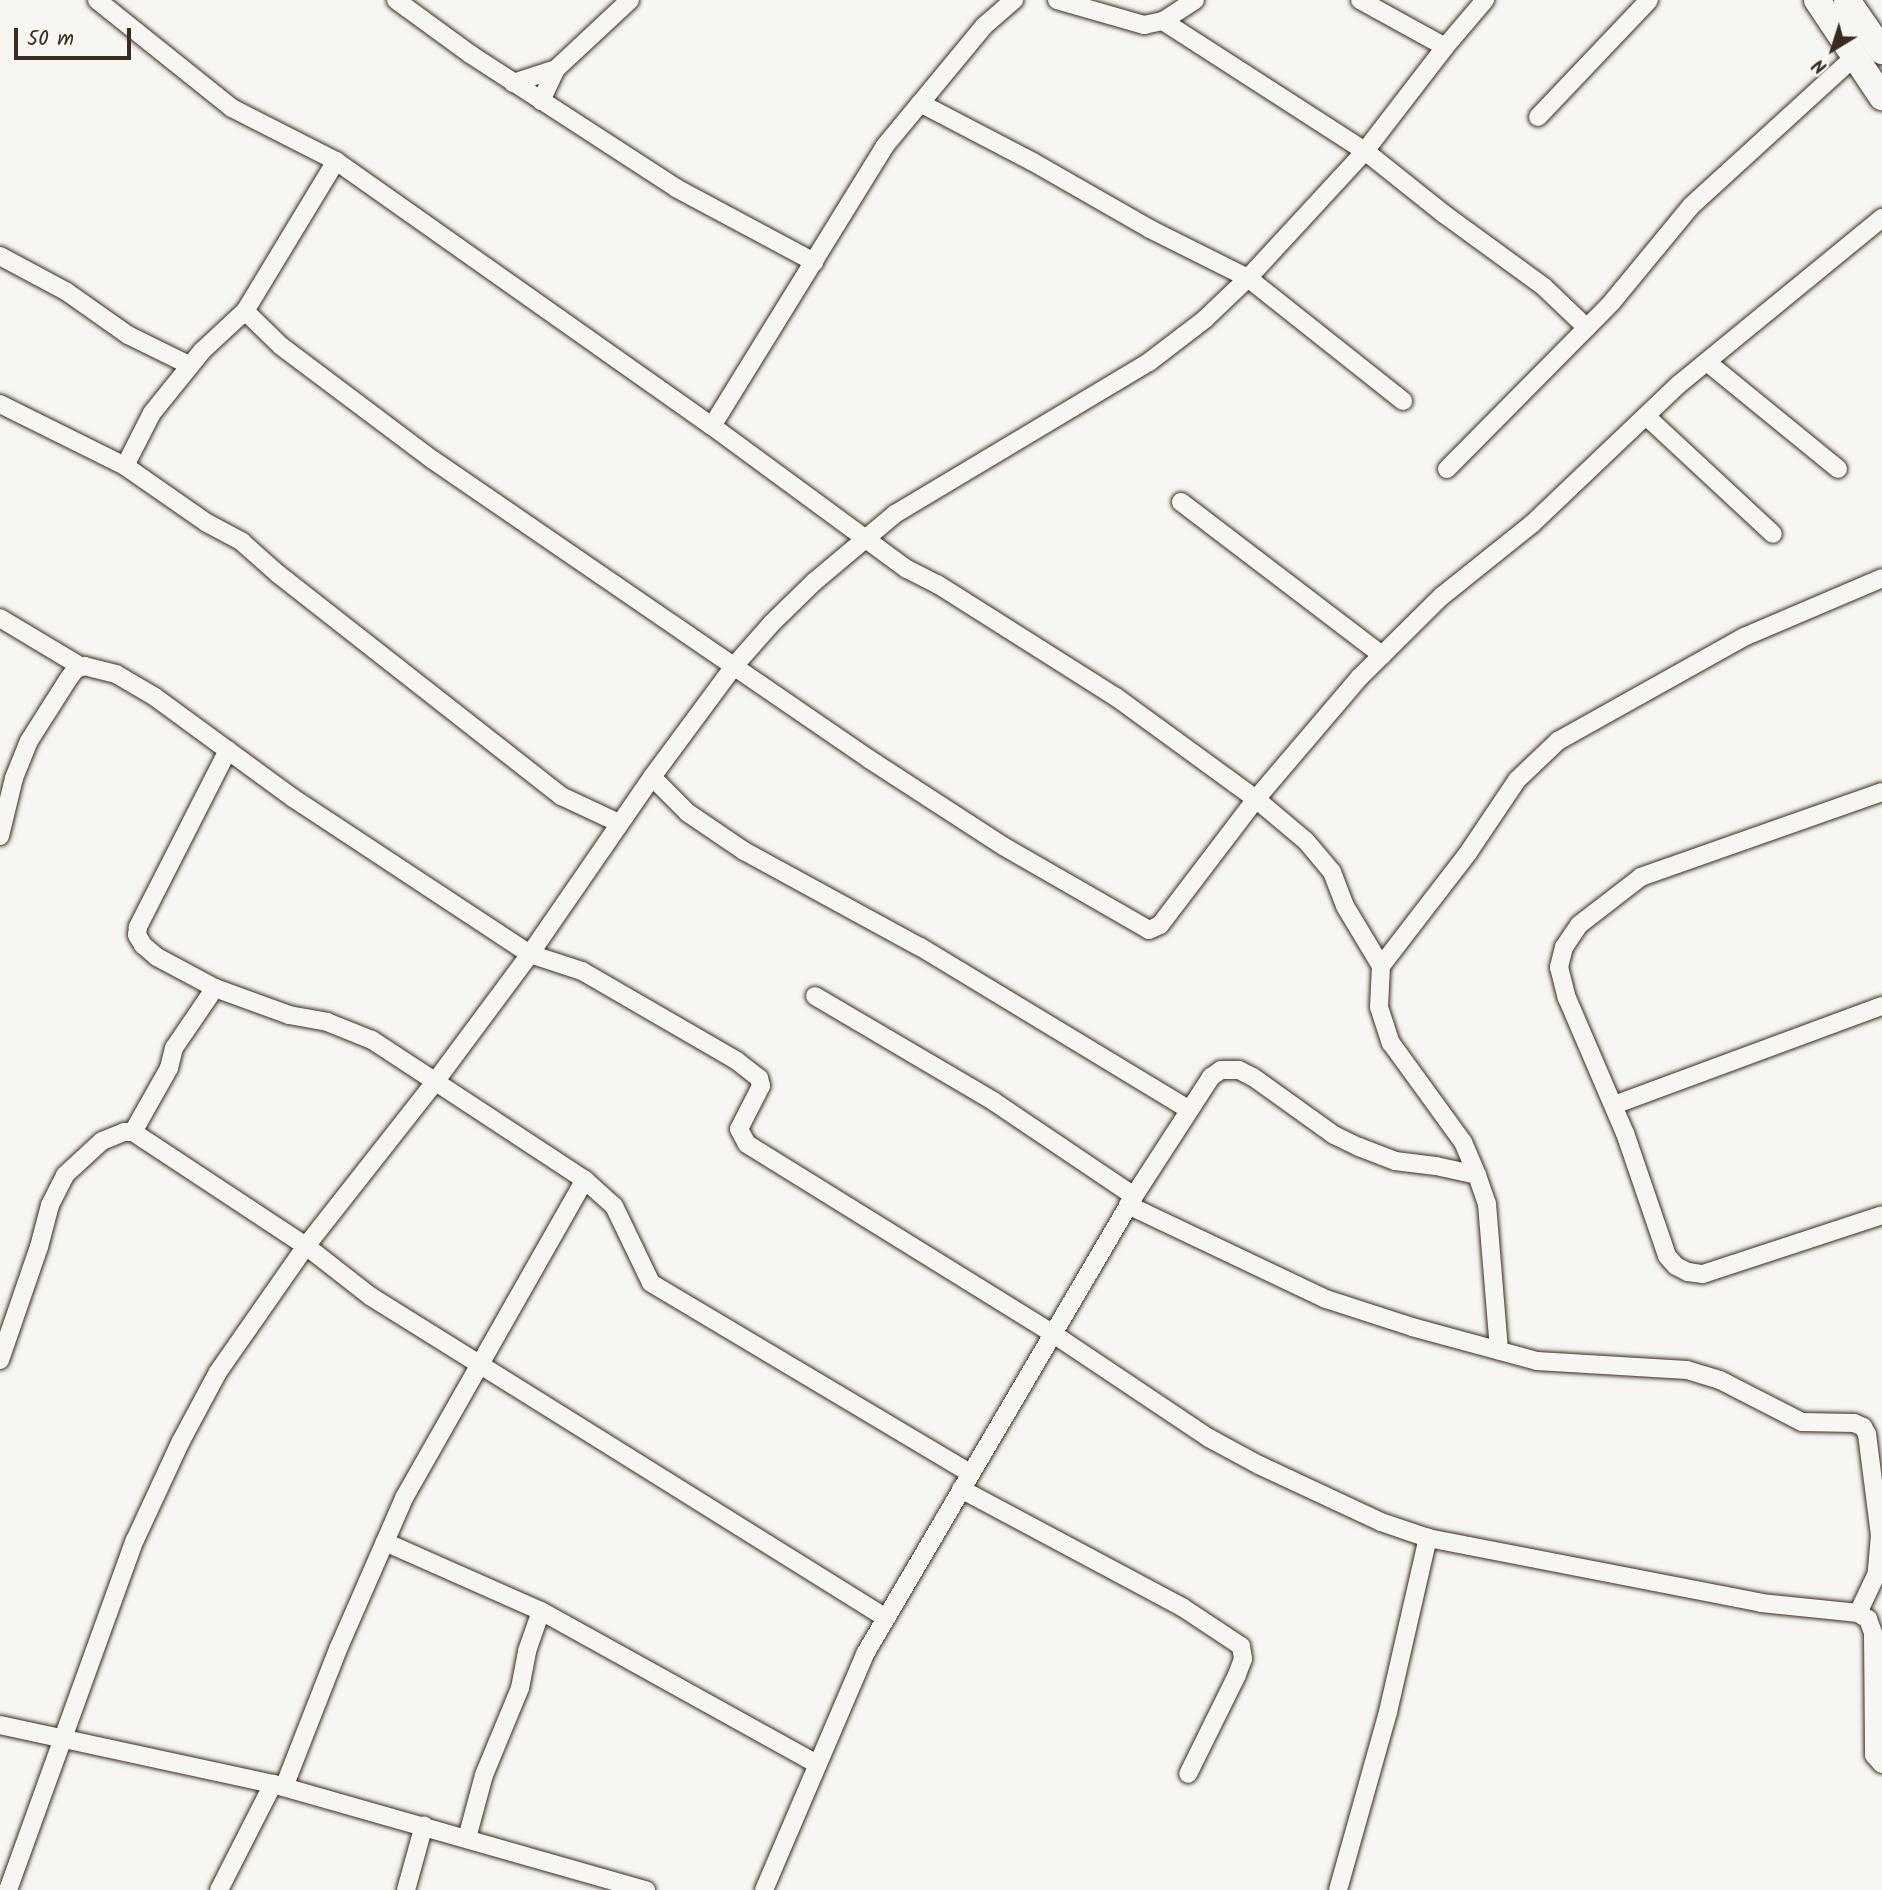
<!DOCTYPE html>
<html>
<head>
<meta charset="utf-8">
<style>
	body { margin:0 }
	#map { position:relative; width:1882px; height:1890px; overflow:hidden; background:#f6f6f2; font-family:Kalam,sans-serif }
	div>[style] { position:absolute }
	.roads { filter:drop-shadow(0 0 2px #3b2a1e) drop-shadow(0 0 2px #3b2a1e) }
	.minor>* { height:18px; margin:-9px; padding:0 9px; transform-origin:9px; border-radius:9px; background:#f6f6f2 }
	.highway>* { height:26px; margin:-13px; padding:0 13px; transform-origin:13px; border-radius:13px; background:#f6f6f2 }
	span { translate:-50% -50%; white-space:nowrap; text-align:center; line-height:1.15; -webkit-text-stroke:6px #f6f6f2; paint-order:stroke }
	.north { position:absolute; left:1798px; top:14px; width:70px; height:70px; -webkit-text-stroke:5px #f6f6f2; paint-order:stroke; rotate:218deg; font-size:19px; font-weight:700; line-height:28px; text-align:center; color:#3b2a1e }
	.north::after { content:''; display:block; margin:auto; width:24px; height:32px; background:#3b2a1e; clip-path:polygon(50% 0,100% 100%,50% 72%,0 100%) }
	.scale { position:absolute; left:14px; top:28px; width:117px; height:32px; box-sizing:border-box; border:4px solid #3b2a1e; border-top:0; padding-left:9px; font-size:21px; line-height:24px; white-space:nowrap; color:#3b2a1e; -webkit-text-stroke:5px #f6f6f2; paint-order:stroke }
</style>
</head>
<body>
<div id="map">
	<div class="roads">
		<div class="minor">
			<div style="left:97px;top:0;width:173px;rotate:38.7deg"></div>
			<div style="left:232px;top:108px;width:117px;rotate:27deg"></div>
			<div style="left:336px;top:161px;width:460px;rotate:35.2deg"></div>
			<div style="left:712px;top:426px;width:242px;rotate:36.3deg"></div>
			<div style="left:907px;top:569px;width:34px;rotate:27deg"></div>
			<div style="left:937px;top:584px;width:212px;rotate:32.3deg"></div>
			<div style="left:1116px;top:697px;width:173px;rotate:36.1deg"></div>
			<div style="left:1256px;top:799px;width:65px;rotate:40deg"></div>
			<div style="left:1306px;top:841px;width:40px;rotate:50deg"></div>
			<div style="left:1332px;top:872px;width:36px;rotate:69deg"></div>
			<div style="left:1345px;top:906px;width:70px;rotate:59deg"></div>
			<div style="left:1381px;top:966px;width:41px;rotate:92.8deg"></div>
			<div style="left:1379px;top:1007px;width:38px;rotate:72deg"></div>
			<div style="left:1391px;top:1043px;width:122px;rotate:54deg"></div>
			<div style="left:1463px;top:1142px;width:36px;rotate:67deg"></div>
			<div style="left:1477px;top:1175px;width:31px;rotate:71deg"></div>
			<div style="left:1487px;top:1204px;width:147px;rotate:85.3deg"></div>
			<div style="left:396px;top:0;width:92px;rotate:36.1deg"></div>
			<div style="left:470px;top:54px;width:246px;rotate:33deg"></div>
			<div style="left:676px;top:188px;width:157px;rotate:28.2deg"></div>
			<div style="left:1057px;top:0;width:91px;rotate:16deg"></div>
			<div style="left:1144px;top:25px;width:19px;rotate:-12deg"></div>
			<div style="left:1163px;top:21px;width:38px;rotate:-33deg"></div>
			<div style="left:1360px;top:0;width:97px;rotate:28.9deg"></div>
			<div style="left:1163px;top:21px;width:240px;rotate:32.8deg"></div>
			<div style="left:1365px;top:151px;width:101px;rotate:38.6deg"></div>
			<div style="left:1444px;top:214px;width:124px;rotate:36.1deg"></div>
			<div style="left:1544px;top:287px;width:59px;rotate:43.6deg"></div>
			<div style="left:513px;top:83px;width:45px;rotate:-18deg"></div>
			<div style="left:541px;top:101px;width:35px;rotate:-65deg"></div>
			<div style="left:556px;top:69px;width:101px;rotate:-43deg"></div>
			<div style="left:920px;top:103px;width:127px;rotate:27.6deg"></div>
			<div style="left:1033px;top:162px;width:135px;rotate:29.8deg"></div>
			<div style="left:1150px;top:229px;width:110px;rotate:26.6deg"></div>
			<div style="left:1248px;top:278px;width:198px;rotate:38.4deg"></div>
			<div style="left:1538px;top:117px;width:161px;rotate:-46.5deg"></div>
			<div style="left:336px;top:161px;width:175px;rotate:121.2deg"></div>
			<div style="left:245px;top:311px;width:50px;rotate:44.2deg"></div>
			<div style="left:281px;top:346px;width:190px;rotate:36.9deg"></div>
			<div style="left:433px;top:460px;width:529px;rotate:34.44deg"></div>
			<div style="left:869px;top:759px;width:160px;rotate:33deg"></div>
			<div style="left:1003px;top:846px;width:168px;rotate:29.9deg"></div>
			<div style="left:1149px;top:930px;width:12px;rotate:-24deg"></div>
			<div style="left:1160px;top:925px;width:158px;rotate:-52.7deg"></div>
			<div style="left:1256px;top:799px;width:159px;rotate:-49.6deg"></div>
			<div style="left:1359px;top:678px;width:117px;rotate:-44.7deg"></div>
			<div style="left:1442px;top:596px;width:115px;rotate:-38.7deg"></div>
			<div style="left:1532px;top:524px;width:202px;rotate:-43.6deg"></div>
			<div style="left:1678px;top:385px;width:264px;rotate:-39.3deg"></div>
			<div style="left:0;top:256px;width:76px;rotate:28.2deg"></div>
			<div style="left:67px;top:292px;width:75px;rotate:35.2deg"></div>
			<div style="left:128px;top:335px;width:68px;rotate:26.2deg"></div>
			<div style="left:1707px;top:362px;width:169px;rotate:39.2deg"></div>
			<div style="left:0;top:404px;width:140px;rotate:26.4deg"></div>
			<div style="left:125px;top:466px;width:100px;rotate:34.8deg"></div>
			<div style="left:207px;top:523px;width:40px;rotate:28deg"></div>
			<div style="left:242px;top:542px;width:48px;rotate:41.6deg"></div>
			<div style="left:278px;top:574px;width:360px;rotate:38.1deg"></div>
			<div style="left:561px;top:796px;width:64px;rotate:25deg"></div>
			<div style="left:1646px;top:416px;width:173px;rotate:42.9deg"></div>
			<div style="left:712px;top:426px;width:328px;rotate:-58.3deg"></div>
			<div style="left:884px;top:147px;width:157px;rotate:-50.4deg"></div>
			<div style="left:984px;top:26px;width:40px;rotate:-41deg"></div>
			<div style="left:125px;top:466px;width:59px;rotate:-63deg"></div>
			<div style="left:152px;top:413px;width:80px;rotate:-51.1deg"></div>
			<div style="left:202px;top:351px;width:59px;rotate:-42.9deg"></div>
			<div style="left:1447px;top:469px;width:235px;rotate:-45.3deg"></div>
			<div style="left:1612px;top:302px;width:124px;rotate:-50.5deg"></div>
			<div style="left:1691px;top:206px;width:222px;rotate:-42.4deg"></div>
			<div style="left:1181px;top:502px;width:253px;rotate:37.3deg"></div>
			<div style="left:0;top:618px;width:93px;rotate:31deg"></div>
			<div style="left:228px;top:750px;width:199px;rotate:117deg"></div>
			<div style="left:138px;top:927px;width:8px;rotate:97deg"></div>
			<div style="left:137px;top:935px;width:12px;rotate:59deg"></div>
			<div style="left:143px;top:945px;width:18px;rotate:41deg"></div>
			<div style="left:157px;top:957px;width:66px;rotate:28.1deg"></div>
			<div style="left:215px;top:988px;width:79px;rotate:20deg"></div>
			<div style="left:289px;top:1015px;width:39px;rotate:10deg"></div>
			<div style="left:327px;top:1022px;width:48px;rotate:21.8deg"></div>
			<div style="left:372px;top:1040px;width:255px;rotate:33.3deg"></div>
			<div style="left:1882px;top:792px;width:256px;rotate:160.6deg"></div>
			<div style="left:1641px;top:877px;width:78px;rotate:142.3deg"></div>
			<div style="left:1579px;top:925px;width:27px;rotate:124deg"></div>
			<div style="left:1564px;top:947px;width:21px;rotate:104deg"></div>
			<div style="left:1559px;top:967px;width:32px;rotate:76deg"></div>
			<div style="left:1567px;top:998px;width:147px;rotate:66.8deg"></div>
			<div style="left:1625px;top:1133px;width:130px;rotate:71.1deg"></div>
			<div style="left:1667px;top:1256px;width:13px;rotate:48deg"></div>
			<div style="left:1676px;top:1266px;width:13px;rotate:27deg"></div>
			<div style="left:1688px;top:1272px;width:15px;rotate:8deg"></div>
			<div style="left:1703px;top:1274px;width:188px;rotate:-18.2deg"></div>
			<div style="left:0;top:836px;width:60px;rotate:-76.4deg"></div>
			<div style="left:14px;top:778px;width:40px;rotate:-68deg"></div>
			<div style="left:29px;top:741px;width:75px;rotate:-57.6deg"></div>
			<div style="left:69px;top:678px;width:11px;rotate:-52deg"></div>
			<div style="left:76px;top:669px;width:9px;rotate:-21deg"></div>
			<div style="left:84px;top:666px;width:33px;rotate:14deg"></div>
			<div style="left:116px;top:674px;width:45px;rotate:30.5deg"></div>
			<div style="left:155px;top:697px;width:171px;rotate:36.2deg"></div>
			<div style="left:293px;top:798px;width:284px;rotate:33.4deg"></div>
			<div style="left:530px;top:954px;width:55px;rotate:18.1deg"></div>
			<div style="left:582px;top:971px;width:179px;rotate:30.1deg"></div>
			<div style="left:737px;top:1061px;width:28px;rotate:38deg"></div>
			<div style="left:759px;top:1078px;width:8px;rotate:76deg"></div>
			<div style="left:761px;top:1086px;width:48px;rotate:117.1deg"></div>
			<div style="left:739px;top:1129px;width:17px;rotate:62deg"></div>
			<div style="left:747px;top:1144px;width:359px;rotate:31.8deg"></div>
			<div style="left:1052px;top:1333px;width:189px;rotate:33.8deg"></div>
			<div style="left:1209px;top:1438px;width:57px;rotate:28.4deg"></div>
			<div style="left:1259px;top:1465px;width:135px;rotate:25deg"></div>
			<div style="left:1381px;top:1522px;width:50px;rotate:18.8deg"></div>
			<div style="left:1428px;top:1538px;width:339px;rotate:11deg"></div>
			<div style="left:1761px;top:1603px;width:98px;rotate:5.9deg"></div>
			<div style="left:1858px;top:1613px;width:12px;rotate:31deg"></div>
			<div style="left:1868px;top:1619px;width:15px;rotate:70deg"></div>
			<div style="left:1873px;top:1633px;width:122px;rotate:89.5deg"></div>
			<div style="left:1874px;top:1755px;width:12px;rotate:48deg"></div>
			<div style="left:1381px;top:966px;width:143px;rotate:-52.4deg"></div>
			<div style="left:1468px;top:853px;width:88px;rotate:-56.1deg"></div>
			<div style="left:1517px;top:780px;width:57px;rotate:-43.6deg"></div>
			<div style="left:1558px;top:741px;width:213px;rotate:-29.2deg"></div>
			<div style="left:1744px;top:637px;width:150px;rotate:-23.1deg"></div>
			<div style="left:815px;top:996px;width:207px;rotate:30.5deg"></div>
			<div style="left:993px;top:1101px;width:170px;rotate:34deg"></div>
			<div style="left:1614px;top:1105px;width:286px;rotate:-20.3deg"></div>
			<div style="left:1188px;top:1109px;width:313px;rotate:-148.8deg"></div>
			<div style="left:920px;top:947px;width:200px;rotate:-151.4deg"></div>
			<div style="left:744px;top:851px;width:68px;rotate:-145.8deg"></div>
			<div style="left:688px;top:813px;width:51px;rotate:-135deg"></div>
			<div style="left:652px;top:777px;width:139px;rotate:-53.5deg"></div>
			<div style="left:735px;top:665px;width:56px;rotate:-48.6deg"></div>
			<div style="left:772px;top:623px;width:59px;rotate:-44.3deg"></div>
			<div style="left:814px;top:582px;width:106px;rotate:-40deg"></div>
			<div style="left:895px;top:514px;width:296px;rotate:-30.9deg"></div>
			<div style="left:1149px;top:362px;width:71px;rotate:-37.5deg"></div>
			<div style="left:1205px;top:319px;width:59px;rotate:-43.6deg"></div>
			<div style="left:1248px;top:278px;width:173px;rotate:-47.3deg"></div>
			<div style="left:1365px;top:151px;width:131px;rotate:-52.4deg"></div>
			<div style="left:1445px;top:47px;width:62px;rotate:-49.6deg"></div>
			<div style="left:133px;top:1132px;width:73px;rotate:-60.6deg"></div>
			<div style="left:169px;top:1068px;width:21px;rotate:-76deg"></div>
			<div style="left:174px;top:1048px;width:73px;rotate:-55.7deg"></div>
			<div style="left:1128px;top:1205px;width:219px;rotate:25.4deg"></div>
			<div style="left:1326px;top:1299px;width:90px;rotate:18deg"></div>
			<div style="left:1412px;top:1327px;width:130px;rotate:15.2deg"></div>
			<div style="left:1537px;top:1361px;width:150px;rotate:3.4deg"></div>
			<div style="left:1687px;top:1370px;width:34px;rotate:17deg"></div>
			<div style="left:1720px;top:1380px;width:92px;rotate:27.1deg"></div>
			<div style="left:1802px;top:1422px;width:52px;rotate:1.1deg"></div>
			<div style="left:1854px;top:1423px;width:10px;rotate:24deg"></div>
			<div style="left:1863px;top:1427px;width:8px;rotate:60deg"></div>
			<div style="left:1867px;top:1434px;width:102px;rotate:82.7deg"></div>
			<div style="left:1880px;top:1535px;width:38px;rotate:95deg"></div>
			<div style="left:1877px;top:1573px;width:44px;rotate:115.4deg"></div>
			<div style="left:0;top:1360px;width:120px;rotate:-71deg"></div>
			<div style="left:39px;top:1247px;width:43px;rotate:-75.3deg"></div>
			<div style="left:50px;top:1205px;width:34px;rotate:-63deg"></div>
			<div style="left:65px;top:1175px;width:50px;rotate:-42.6deg"></div>
			<div style="left:102px;top:1141px;width:24px;rotate:-22deg"></div>
			<div style="left:124px;top:1132px;width:9px"></div>
			<div style="left:133px;top:1132px;width:207px;rotate:33.4deg"></div>
			<div style="left:306px;top:1246px;width:81px;rotate:38deg"></div>
			<div style="left:370px;top:1296px;width:608px;rotate:31.97deg"></div>
			<div style="left:961px;top:1489px;width:251px;rotate:28.1deg"></div>
			<div style="left:1182px;top:1607px;width:71px;rotate:33.5deg"></div>
			<div style="left:1241px;top:1646px;width:13px;rotate:81deg"></div>
			<div style="left:1243px;top:1659px;width:17px;rotate:111deg"></div>
			<div style="left:1237px;top:1675px;width:110px;rotate:116.3deg"></div>
			<div style="left:385px;top:1542px;width:171px;rotate:23.9deg"></div>
			<div style="left:541px;top:1611px;width:316px;rotate:29deg"></div>
			<div style="left:0;top:1725px;width:279px;rotate:12.2deg"></div>
			<div style="left:273px;top:1784px;width:388px;rotate:15.9deg"></div>
			<div style="left:284px;top:1787px;width:150px;rotate:-68.6deg"></div>
			<div style="left:339px;top:1647px;width:163px;rotate:-66.4deg"></div>
			<div style="left:404px;top:1498px;width:366px;rotate:-60.4deg"></div>
			<div style="left:585px;top:1180px;width:39px;rotate:42deg"></div>
			<div style="left:614px;top:1206px;width:85px;rotate:64.3deg"></div>
			<div style="left:651px;top:1283px;width:371px;rotate:30.8deg"></div>
			<div style="left:467px;top:1838px;width:65px;rotate:-74.9deg"></div>
			<div style="left:484px;top:1775px;width:94px;rotate:-67.5deg"></div>
			<div style="left:520px;top:1688px;width:38px;rotate:-79deg"></div>
			<div style="left:527px;top:1651px;width:42px;rotate:-70.7deg"></div>
			<div style="left:8px;top:1890px;width:372px;rotate:-70.1deg"></div>
			<div style="left:135px;top:1540px;width:109px;rotate:-65.1deg"></div>
			<div style="left:181px;top:1441px;width:78px;rotate:-61.8deg"></div>
			<div style="left:218px;top:1372px;width:154px;rotate:-55.1deg"></div>
			<div style="left:306px;top:1246px;width:209px;rotate:-51.8deg"></div>
			<div style="left:435px;top:1082px;width:159px;rotate:-53.4deg"></div>
			<div style="left:530px;top:954px;width:215px;rotate:-55.4deg"></div>
			<div style="left:219px;top:1890px;width:119px;rotate:-63deg"></div>
			<div style="left:406px;top:1890px;width:67px;rotate:-74.5deg"></div>
			<div style="left:764px;top:1890px;width:257px;rotate:-66.8deg"></div>
			<div style="left:865px;top:1654px;width:531px;rotate:-59.57deg"></div>
			<div style="left:1134px;top:1196px;width:142px;rotate:-57.1deg"></div>
			<div style="left:1211px;top:1077px;width:12px;rotate:-35deg"></div>
			<div style="left:1221px;top:1070px;width:18px"></div>
			<div style="left:1239px;top:1070px;width:16px;rotate:27deg"></div>
			<div style="left:1253px;top:1077px;width:100px;rotate:35.6deg"></div>
			<div style="left:1334px;top:1135px;width:28px;rotate:26deg"></div>
			<div style="left:1359px;top:1147px;width:39px;rotate:21deg"></div>
			<div style="left:1395px;top:1161px;width:41px;rotate:7deg"></div>
			<div style="left:1436px;top:1166px;width:42px;rotate:12.4deg"></div>
			<div style="left:1338px;top:1890px;width:185px;rotate:-74.3deg"></div>
			<div style="left:1388px;top:1712px;width:179px;rotate:-77.1deg"></div>
		</div>
		<div class="highway">
			<div style="left:1817px;top:0;width:117px;rotate:56.2deg"></div>
			<div style="left:1847px;top:0;width:62px;rotate:55.5deg"></div>
		</div>
	</div>
	<div class="north">N</div>
	<div class="scale">50 m</div>
</div>
</body>
</html>
